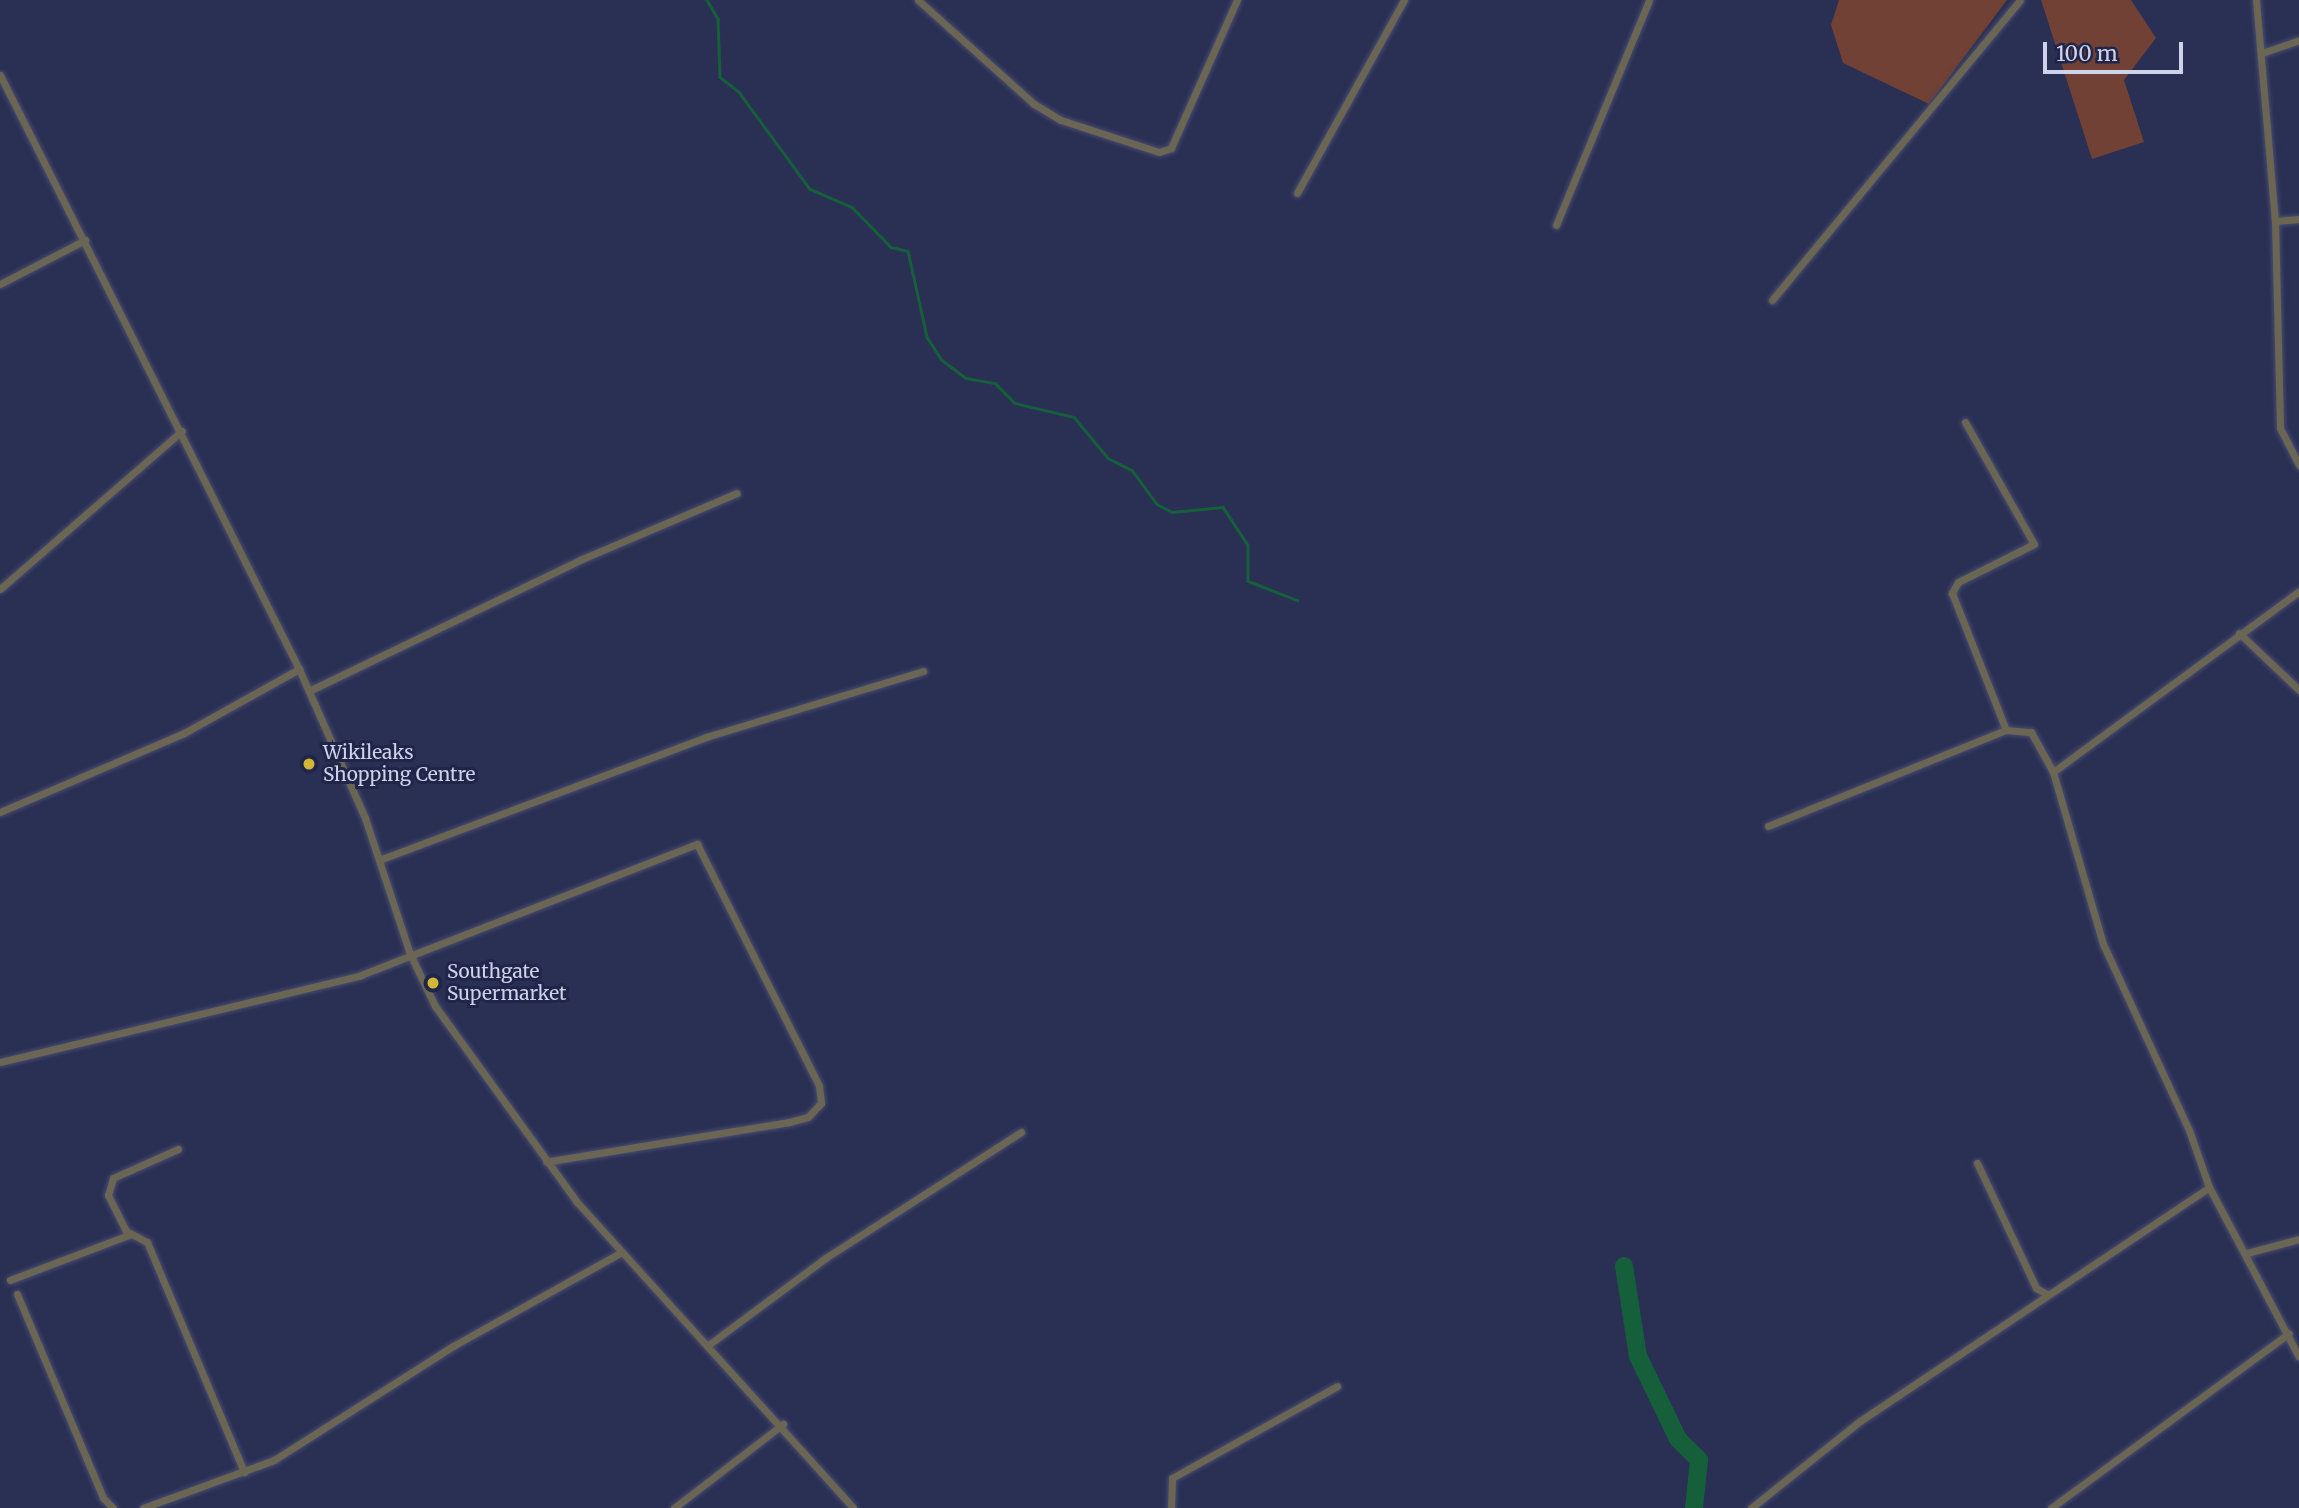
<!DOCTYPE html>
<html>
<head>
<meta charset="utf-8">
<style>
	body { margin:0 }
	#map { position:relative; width:2299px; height:1508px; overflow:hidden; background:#2a2f54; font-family:Merriweather,serif }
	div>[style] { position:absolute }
	.green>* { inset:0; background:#704134 }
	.stream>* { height:2.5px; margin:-1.25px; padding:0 1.25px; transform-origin:1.25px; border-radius:1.25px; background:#15603a }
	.river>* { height:18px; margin:-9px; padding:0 9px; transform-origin:9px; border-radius:9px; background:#15603a }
	.roads { filter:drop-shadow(0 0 2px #484d6f) drop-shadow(0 0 2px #484d6f) }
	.street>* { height:7px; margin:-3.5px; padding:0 3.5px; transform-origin:3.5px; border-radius:3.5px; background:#6a6653 }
	.dots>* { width:19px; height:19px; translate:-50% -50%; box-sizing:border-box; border:4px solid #212549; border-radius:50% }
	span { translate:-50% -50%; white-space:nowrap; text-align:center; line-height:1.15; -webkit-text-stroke:6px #212549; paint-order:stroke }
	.poi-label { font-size:19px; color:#ced3ea }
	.left { translate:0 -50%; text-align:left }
	.scale { position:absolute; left:2043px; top:42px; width:140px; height:32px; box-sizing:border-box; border:4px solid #ced3ea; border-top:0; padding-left:9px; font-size:21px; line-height:24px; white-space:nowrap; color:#ced3ea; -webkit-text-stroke:5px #212549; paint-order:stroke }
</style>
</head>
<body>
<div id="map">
	<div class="green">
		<div style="clip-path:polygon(1839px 0,2007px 0,1929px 104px,1843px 63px,1831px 25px)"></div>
		<div style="clip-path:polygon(2041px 0,2131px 0,2156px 38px,2124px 80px,2144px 142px,2092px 159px)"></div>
	</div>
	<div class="stream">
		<div style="left:707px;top:0;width:22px;rotate:60deg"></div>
		<div style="left:718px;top:19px;width:58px;rotate:88deg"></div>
		<div style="left:720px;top:77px;width:24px;rotate:38deg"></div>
		<div style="left:739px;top:92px;width:120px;rotate:53.8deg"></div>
		<div style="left:810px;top:189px;width:46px;rotate:23.2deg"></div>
		<div style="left:852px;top:207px;width:56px;rotate:45.7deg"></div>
		<div style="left:891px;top:247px;width:17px;rotate:13deg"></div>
		<div style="left:908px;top:251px;width:88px;rotate:77.5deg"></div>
		<div style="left:927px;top:337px;width:27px;rotate:57deg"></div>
		<div style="left:942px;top:360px;width:30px;rotate:37deg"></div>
		<div style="left:966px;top:378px;width:29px;rotate:10deg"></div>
		<div style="left:995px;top:383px;width:28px;rotate:45deg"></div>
		<div style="left:1015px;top:403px;width:61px;rotate:13.3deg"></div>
		<div style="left:1074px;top:417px;width:53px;rotate:50.3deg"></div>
		<div style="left:1108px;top:458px;width:27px;rotate:27deg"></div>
		<div style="left:1132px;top:470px;width:42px;rotate:53.7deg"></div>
		<div style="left:1157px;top:504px;width:17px;rotate:28deg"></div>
		<div style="left:1172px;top:512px;width:51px;rotate:-5.6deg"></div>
		<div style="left:1223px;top:507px;width:45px;rotate:56.7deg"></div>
		<div style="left:1248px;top:545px;width:36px;rotate:90deg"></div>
		<div style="left:1248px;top:581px;width:53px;rotate:21.2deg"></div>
	</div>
	<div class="river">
		<div style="left:1624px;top:1266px;width:91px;rotate:81.2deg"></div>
		<div style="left:1638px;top:1356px;width:92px;rotate:64.3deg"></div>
		<div style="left:1678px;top:1439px;width:30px;rotate:45deg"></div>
		<div style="left:1699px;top:1460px;width:48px;rotate:95.9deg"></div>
	</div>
	<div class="roads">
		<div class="street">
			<div style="left:918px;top:0;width:156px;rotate:41.9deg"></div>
			<div style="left:1034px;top:104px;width:31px;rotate:31deg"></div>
			<div style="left:1061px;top:120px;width:103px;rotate:18.1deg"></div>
			<div style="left:1159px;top:152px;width:13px;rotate:-18deg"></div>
			<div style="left:1171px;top:148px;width:162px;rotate:-66deg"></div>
			<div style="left:2256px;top:0;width:222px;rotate:85.1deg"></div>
			<div style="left:2275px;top:221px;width:207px;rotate:88.6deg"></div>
			<div style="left:2280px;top:428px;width:42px;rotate:62.8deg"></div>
			<div style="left:2262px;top:53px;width:39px;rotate:-19deg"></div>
			<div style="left:0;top:75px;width:665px;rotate:63.28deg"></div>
			<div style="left:299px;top:669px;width:163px;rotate:66.1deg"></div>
			<div style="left:365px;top:818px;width:143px;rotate:71.7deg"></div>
			<div style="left:410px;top:954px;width:58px;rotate:64.3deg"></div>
			<div style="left:435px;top:1006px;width:241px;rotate:54.1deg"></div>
			<div style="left:576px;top:1201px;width:413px;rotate:47.9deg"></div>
			<div style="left:1297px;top:193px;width:221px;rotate:-61deg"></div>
			<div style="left:2275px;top:221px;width:24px;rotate:-5deg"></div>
			<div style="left:1556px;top:225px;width:243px;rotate:-67.5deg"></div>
			<div style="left:0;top:284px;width:96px;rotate:-27.4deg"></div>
			<div style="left:1772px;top:300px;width:389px;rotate:-50.4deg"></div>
			<div style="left:1965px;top:422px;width:140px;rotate:60.5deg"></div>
			<div style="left:2034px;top:544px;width:85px;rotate:153.4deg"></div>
			<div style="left:1958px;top:582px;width:13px;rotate:119deg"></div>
			<div style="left:1952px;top:593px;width:147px;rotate:68.5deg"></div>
			<div style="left:0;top:589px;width:241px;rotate:-41deg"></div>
			<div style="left:2239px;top:633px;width:83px;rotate:43.5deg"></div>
			<div style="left:309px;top:691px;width:303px;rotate:-25.8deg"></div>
			<div style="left:582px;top:559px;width:168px;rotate:-23.1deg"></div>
			<div style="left:2053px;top:772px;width:305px;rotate:-36.3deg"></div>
			<div style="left:0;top:812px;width:200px;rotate:-23.2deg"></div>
			<div style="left:184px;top:733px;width:132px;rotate:-29.1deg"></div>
			<div style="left:1768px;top:826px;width:257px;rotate:-22deg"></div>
			<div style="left:2006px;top:730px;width:25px;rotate:5deg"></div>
			<div style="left:2031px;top:732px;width:46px;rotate:61.2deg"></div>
			<div style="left:2053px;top:772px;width:179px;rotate:73.8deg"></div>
			<div style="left:2103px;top:944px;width:205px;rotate:65.2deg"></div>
			<div style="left:2189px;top:1130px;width:60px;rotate:70.7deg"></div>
			<div style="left:379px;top:860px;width:349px;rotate:-20.6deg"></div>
			<div style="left:706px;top:737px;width:227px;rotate:-16.9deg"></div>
			<div style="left:0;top:1062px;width:371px;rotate:-13.5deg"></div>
			<div style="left:361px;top:975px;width:361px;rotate:-21.3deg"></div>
			<div style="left:697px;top:844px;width:271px;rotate:63.2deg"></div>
			<div style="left:819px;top:1086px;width:17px;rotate:83deg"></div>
			<div style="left:821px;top:1103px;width:19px;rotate:133deg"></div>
			<div style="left:808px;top:1117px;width:20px;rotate:165deg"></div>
			<div style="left:789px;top:1122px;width:246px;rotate:170.7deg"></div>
			<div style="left:178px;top:1149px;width:71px;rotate:156deg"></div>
			<div style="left:113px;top:1178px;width:18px;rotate:106deg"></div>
			<div style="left:108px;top:1195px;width:40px;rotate:63.4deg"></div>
			<div style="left:126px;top:1231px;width:24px;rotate:28deg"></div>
			<div style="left:147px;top:1242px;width:250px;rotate:67.1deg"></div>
			<div style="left:1977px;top:1163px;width:138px;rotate:64.7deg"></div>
			<div style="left:2036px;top:1288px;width:13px;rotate:29deg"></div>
			<div style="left:2247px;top:1253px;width:54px;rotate:-15.1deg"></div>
			<div style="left:10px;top:1280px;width:129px;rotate:-20.8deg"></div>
			<div style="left:17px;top:1294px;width:221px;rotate:67.1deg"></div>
			<div style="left:103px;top:1498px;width:14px;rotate:45deg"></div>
			<div style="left:707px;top:1346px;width:149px;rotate:-36.6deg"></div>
			<div style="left:827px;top:1257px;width:231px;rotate:-32.8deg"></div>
			<div style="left:143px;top:1508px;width:140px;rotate:-20.1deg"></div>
			<div style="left:274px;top:1460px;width:212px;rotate:-32.5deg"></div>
			<div style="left:453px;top:1346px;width:191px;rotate:-29.1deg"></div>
			<div style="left:674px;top:1508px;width:138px;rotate:-37.6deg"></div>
			<div style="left:1171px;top:1508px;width:30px;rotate:-88deg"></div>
			<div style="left:1172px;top:1478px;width:189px;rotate:-29.1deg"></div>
			<div style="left:1751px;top:1508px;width:139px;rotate:-38.6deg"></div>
			<div style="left:1860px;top:1421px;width:420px;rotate:-33.8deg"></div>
			<div style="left:2209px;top:1187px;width:192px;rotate:62.1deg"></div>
			<div style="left:2051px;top:1508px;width:295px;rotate:-36.3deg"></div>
		</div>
	</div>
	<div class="dots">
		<div style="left:309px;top:764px;background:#d3b635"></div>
		<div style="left:433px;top:983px;background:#d3b635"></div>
	</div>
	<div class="poi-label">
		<span class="left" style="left:323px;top:764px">Wikileaks<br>Shopping Centre</span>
		<span class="left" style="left:447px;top:983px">Southgate<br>Supermarket</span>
	</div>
	<div class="scale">100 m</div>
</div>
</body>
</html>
